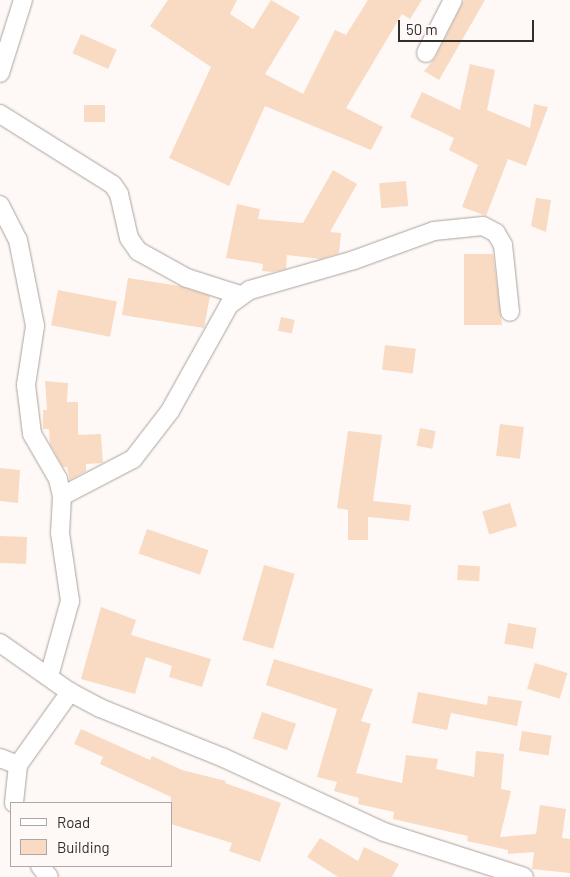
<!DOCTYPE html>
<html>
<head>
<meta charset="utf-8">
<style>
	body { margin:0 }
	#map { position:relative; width:570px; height:877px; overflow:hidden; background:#fef9f6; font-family:Barlow,sans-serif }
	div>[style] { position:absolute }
	.building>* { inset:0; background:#f9dac3; transform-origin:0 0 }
	.roads { filter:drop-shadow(0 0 1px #aca29b) drop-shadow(0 0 1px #aca29b) }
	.street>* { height:18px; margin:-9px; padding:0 9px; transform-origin:9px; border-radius:9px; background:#fff }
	span { translate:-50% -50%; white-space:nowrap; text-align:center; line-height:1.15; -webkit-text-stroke:4px #fef9f6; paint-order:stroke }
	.legend { position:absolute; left:10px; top:802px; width:162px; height:65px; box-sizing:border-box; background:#fef9f6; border:1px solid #aca8a5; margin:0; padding:6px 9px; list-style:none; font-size:15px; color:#322e2b }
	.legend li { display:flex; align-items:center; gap:10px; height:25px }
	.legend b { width:25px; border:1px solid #aca8a5 }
	.scale { position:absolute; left:398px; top:20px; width:136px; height:22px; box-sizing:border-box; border:2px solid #322e2b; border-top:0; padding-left:6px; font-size:15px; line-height:18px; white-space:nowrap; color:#322e2b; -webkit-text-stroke:4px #fef9f6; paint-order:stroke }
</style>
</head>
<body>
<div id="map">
	<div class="building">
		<div style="clip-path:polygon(168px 0,237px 0,230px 14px,253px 29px,271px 0,300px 17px,265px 74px,303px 94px,335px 30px,346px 35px,368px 0,422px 0,410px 19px,402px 14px,346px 108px,383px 127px,371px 150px,265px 106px,229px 186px,169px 158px,211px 67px,150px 26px)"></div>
		<div style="clip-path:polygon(464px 0,485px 0,439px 80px,424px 71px,435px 58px)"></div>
		<div style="left:81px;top:34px;width:39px;height:21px;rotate:24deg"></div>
		<div style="clip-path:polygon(470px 64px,495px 70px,487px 110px,530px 128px,534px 104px,548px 107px,526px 166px,508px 159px,486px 216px,462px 207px,478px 165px,449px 150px,454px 138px,410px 117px,422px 92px,460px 110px)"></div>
		<div style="left:84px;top:105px;width:21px;height:17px"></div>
		<div style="clip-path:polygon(333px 170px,357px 184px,330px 232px,341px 233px,339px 253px,321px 259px,287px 255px,286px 269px,273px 272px,262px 271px,263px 264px,226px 258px,237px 204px,260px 209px,258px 219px,303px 223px)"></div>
		<div style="left:406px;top:181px;width:25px;height:27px;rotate:85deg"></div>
		<div style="clip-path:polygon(536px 198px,551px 200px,546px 232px,531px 226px)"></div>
		<div style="clip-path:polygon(464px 254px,493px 254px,502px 325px,464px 325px)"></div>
		<div style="clip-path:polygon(128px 278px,180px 286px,210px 296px,204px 328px,122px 315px)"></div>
		<div style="left:58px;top:290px;width:60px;height:36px;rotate:11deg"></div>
		<div style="left:281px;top:317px;width:14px;height:14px;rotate:12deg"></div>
		<div style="left:385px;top:345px;width:31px;height:25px;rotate:7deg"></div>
		<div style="clip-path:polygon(45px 381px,68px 383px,67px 402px,78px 402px,78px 435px,101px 434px,103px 463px,86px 464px,86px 471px,70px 480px,67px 467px,63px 467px,50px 444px,49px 429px,43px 429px,43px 410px,47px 410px)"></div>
		<div style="left:500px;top:424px;width:24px;height:32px;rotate:7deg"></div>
		<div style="left:420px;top:428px;width:16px;height:18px;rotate:11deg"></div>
		<div style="clip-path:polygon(348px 431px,382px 435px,373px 501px,411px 505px,409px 521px,368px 517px,368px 540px,348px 540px,348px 510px,337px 508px)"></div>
		<div style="clip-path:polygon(0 468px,20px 470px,18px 503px,0 501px)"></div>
		<div style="left:510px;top:503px;width:24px;height:29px;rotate:73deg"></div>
		<div style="left:147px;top:529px;width:65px;height:26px;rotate:19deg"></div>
		<div style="left:0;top:536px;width:27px;height:27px;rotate:2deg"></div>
		<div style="left:264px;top:565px;width:32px;height:78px;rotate:16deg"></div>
		<div style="left:458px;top:565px;width:22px;height:15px;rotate:3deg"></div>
		<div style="clip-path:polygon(101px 607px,136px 620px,131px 635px,211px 659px,202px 687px,169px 677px,172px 666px,146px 657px,135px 694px,81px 679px)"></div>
		<div style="left:508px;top:623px;width:29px;height:21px;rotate:10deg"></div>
		<div style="clip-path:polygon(274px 659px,373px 689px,361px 721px,371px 724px,356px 773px,402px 783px,406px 755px,438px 759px,436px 769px,474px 777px,476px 751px,504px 754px,501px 789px,511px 791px,500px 837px,536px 834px,540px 805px,566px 809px,562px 838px,570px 839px,570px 873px,532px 869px,534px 852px,508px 854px,508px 850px,467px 841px,468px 836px,393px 819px,394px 812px,358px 804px,359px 798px,334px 791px,337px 782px,317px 777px,337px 709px,266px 685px)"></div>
		<div style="left:535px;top:663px;width:34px;height:27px;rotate:17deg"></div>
		<div style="clip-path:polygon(418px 692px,487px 705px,488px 696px,522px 701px,517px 726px,451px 713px,447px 730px,412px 723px)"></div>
		<div style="left:262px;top:712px;width:36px;height:28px;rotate:19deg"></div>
		<div style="clip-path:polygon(81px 729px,150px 760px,152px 756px,182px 770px,226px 781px,225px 783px,281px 803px,260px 862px,229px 851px,232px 843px,171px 824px,171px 797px,100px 764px,103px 757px,74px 744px)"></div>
		<div style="left:522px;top:731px;width:30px;height:20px;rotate:9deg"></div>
		<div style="clip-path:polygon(320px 838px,358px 861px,364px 847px,399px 864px,392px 877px,338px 877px,307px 857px)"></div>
	</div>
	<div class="roads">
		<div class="street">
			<div style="left:426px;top:53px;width:59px;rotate:-63deg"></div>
			<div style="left:0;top:73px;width:77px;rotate:-72.5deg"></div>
			<div style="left:0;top:114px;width:133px;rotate:32.1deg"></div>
			<div style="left:113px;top:185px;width:11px;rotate:56deg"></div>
			<div style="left:119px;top:194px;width:45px;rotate:77.2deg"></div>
			<div style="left:129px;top:238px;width:16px;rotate:55deg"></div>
			<div style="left:138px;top:251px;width:56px;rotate:28.9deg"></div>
			<div style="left:187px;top:278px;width:56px;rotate:17.8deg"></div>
			<div style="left:0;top:205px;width:39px;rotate:63deg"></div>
			<div style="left:18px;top:240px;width:88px;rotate:78.8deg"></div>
			<div style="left:35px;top:326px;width:60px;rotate:98.7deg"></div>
			<div style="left:26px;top:385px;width:49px;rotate:83deg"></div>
			<div style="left:32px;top:434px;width:52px;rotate:60deg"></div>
			<div style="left:58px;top:479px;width:17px;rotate:77deg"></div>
			<div style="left:62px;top:496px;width:37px;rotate:93deg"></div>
			<div style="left:60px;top:533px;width:69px;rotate:81.6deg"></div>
			<div style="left:70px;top:601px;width:78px;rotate:105.6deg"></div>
			<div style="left:62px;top:496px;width:80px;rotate:-27.5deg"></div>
			<div style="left:133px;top:459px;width:61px;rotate:-52.4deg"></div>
			<div style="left:170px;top:411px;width:121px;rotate:-60.9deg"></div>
			<div style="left:229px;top:305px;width:26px;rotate:-36deg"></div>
			<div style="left:250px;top:290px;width:108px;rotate:-16.1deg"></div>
			<div style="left:354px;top:260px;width:85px;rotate:-19.9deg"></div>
			<div style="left:434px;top:231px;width:49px;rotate:-5.8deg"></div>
			<div style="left:483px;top:226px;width:15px;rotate:28deg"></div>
			<div style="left:496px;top:233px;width:14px;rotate:60deg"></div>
			<div style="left:503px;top:245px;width:67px;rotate:84deg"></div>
			<div style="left:0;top:643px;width:85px;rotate:35deg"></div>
			<div style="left:70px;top:692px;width:34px;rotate:28deg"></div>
			<div style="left:100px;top:708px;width:134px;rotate:22deg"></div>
			<div style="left:224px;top:758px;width:176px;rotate:24.8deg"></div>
			<div style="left:384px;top:832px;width:147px;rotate:17.8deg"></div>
			<div style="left:0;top:758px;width:19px;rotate:21deg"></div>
			<div style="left:14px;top:803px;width:38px;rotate:-84deg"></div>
			<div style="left:18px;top:765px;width:90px;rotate:-54.5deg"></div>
			<div style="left:40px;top:866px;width:14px;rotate:51deg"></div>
		</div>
	</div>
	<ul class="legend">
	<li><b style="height:6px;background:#fff"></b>Road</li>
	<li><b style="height:14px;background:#f9dac3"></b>Building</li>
	</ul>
	<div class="scale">50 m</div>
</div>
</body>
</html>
